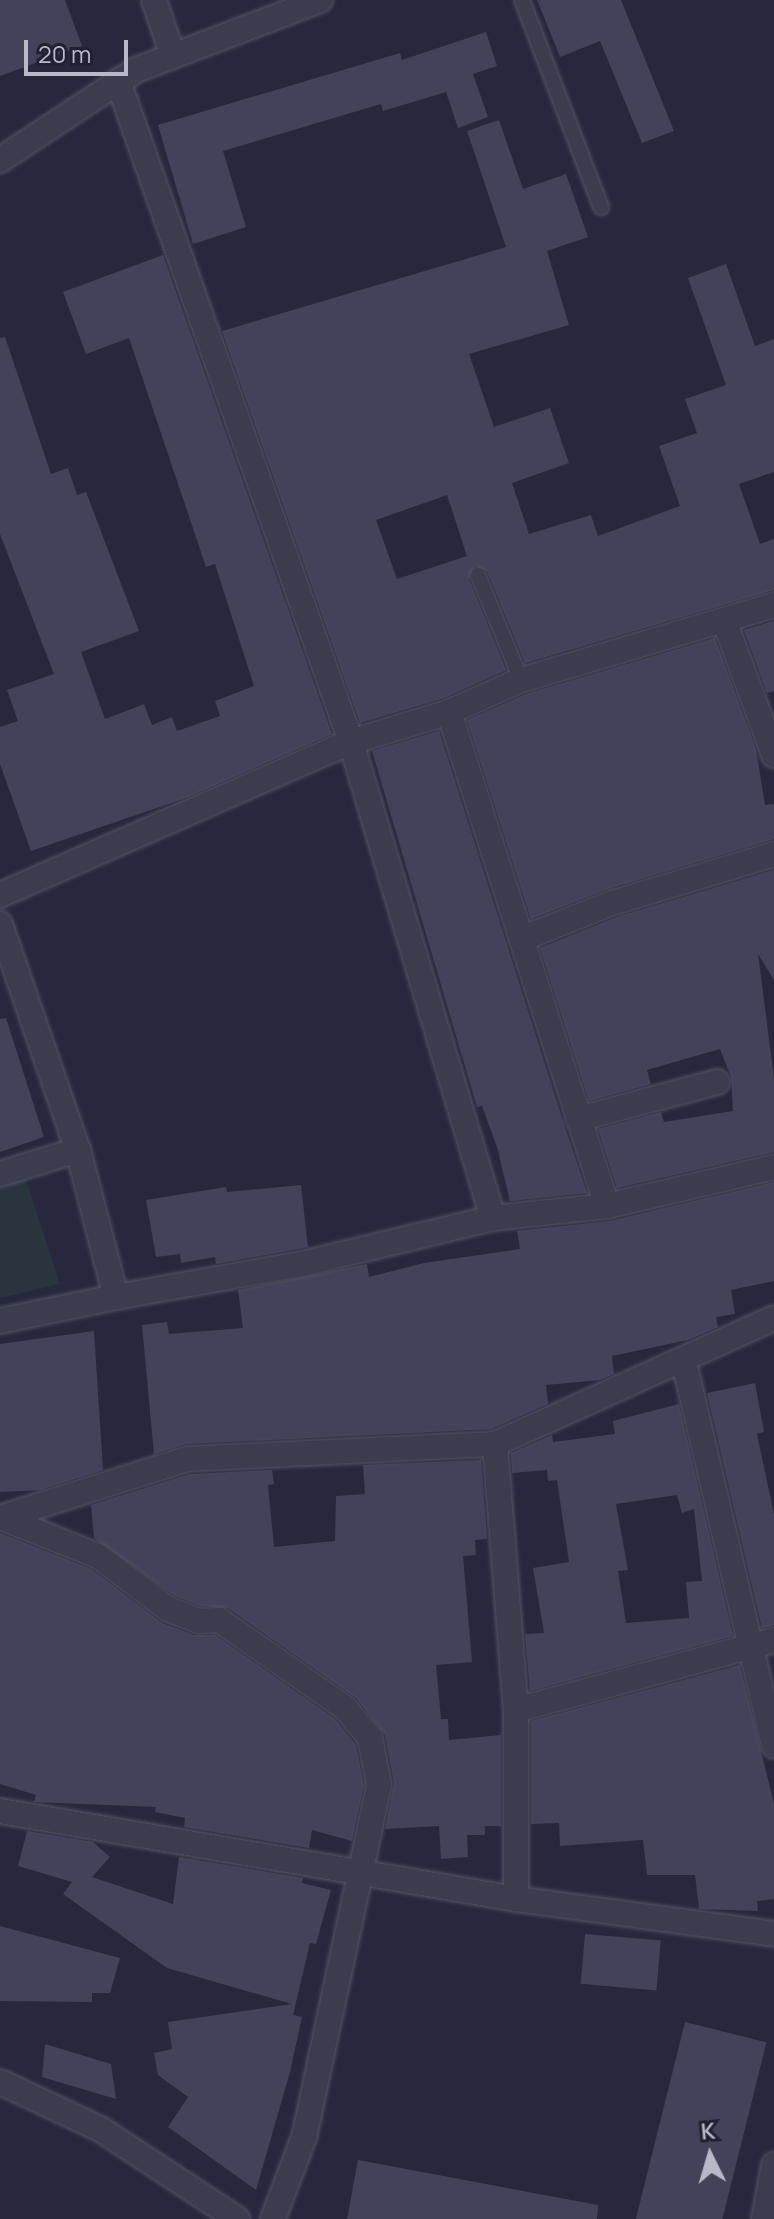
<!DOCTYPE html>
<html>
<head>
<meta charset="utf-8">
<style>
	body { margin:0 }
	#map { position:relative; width:774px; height:2219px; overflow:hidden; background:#27283d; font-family:Manrope,sans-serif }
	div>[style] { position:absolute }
	.green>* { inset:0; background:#29343e }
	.building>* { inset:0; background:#42435b; transform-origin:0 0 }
	.roads { filter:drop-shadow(0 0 2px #535465) drop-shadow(0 0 2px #535465) }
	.service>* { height:14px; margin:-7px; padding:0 7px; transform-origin:7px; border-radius:7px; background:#3b3c4e }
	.minor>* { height:24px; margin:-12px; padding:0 12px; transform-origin:12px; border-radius:12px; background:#3b3c4e }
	span { translate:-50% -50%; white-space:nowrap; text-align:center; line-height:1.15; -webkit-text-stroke:8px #202133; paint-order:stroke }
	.north { position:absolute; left:670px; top:2115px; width:80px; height:80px; -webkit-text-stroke:6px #202133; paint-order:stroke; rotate:355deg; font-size:22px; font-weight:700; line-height:32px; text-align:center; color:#b7b8c8 }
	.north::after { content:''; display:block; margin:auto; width:28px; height:36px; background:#b7b8c8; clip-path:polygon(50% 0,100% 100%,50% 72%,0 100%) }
	.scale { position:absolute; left:24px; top:40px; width:104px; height:36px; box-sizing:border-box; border:4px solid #b7b8c8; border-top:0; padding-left:10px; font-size:24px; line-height:28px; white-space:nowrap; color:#b7b8c8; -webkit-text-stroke:6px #202133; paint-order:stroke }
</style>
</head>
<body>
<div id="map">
	<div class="green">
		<div style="clip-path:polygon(25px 1176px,60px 1284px,0 1298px,0 1184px)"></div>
	</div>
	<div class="building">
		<div style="clip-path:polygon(0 0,65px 0,82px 46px,0 76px)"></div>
		<div style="clip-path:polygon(537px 0,621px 0,674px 131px,642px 143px,600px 41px,560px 57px)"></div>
		<div style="clip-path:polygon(486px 32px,497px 66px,473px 74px,488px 117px,458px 128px,446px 92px,383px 111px,381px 104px,223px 151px,246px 227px,193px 244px,158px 125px,400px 53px,402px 60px)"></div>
		<div style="clip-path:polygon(evenodd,499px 120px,523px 189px,566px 174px,588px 237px,547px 251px,569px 325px,469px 354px,494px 427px,550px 408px,569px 463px,512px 483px,529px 534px,591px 515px,598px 536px,680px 506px,659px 446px,697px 433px,685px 399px,726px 385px,688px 278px,726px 264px,755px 346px,774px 339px,774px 472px,739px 484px,760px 544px,774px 539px,774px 590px,525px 663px,487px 571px,475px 566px,469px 579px,506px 670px,444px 698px,360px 723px,222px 331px,506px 247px,467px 131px,499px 120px,447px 495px,467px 556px,397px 579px,376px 520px,447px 495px)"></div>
		<div style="clip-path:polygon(163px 255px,332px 734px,186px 798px,31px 851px,0 764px,0 727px,18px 721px,7px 690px,54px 674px,0 534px,0 338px,5px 337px,51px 474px,68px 468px,77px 495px,86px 492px,139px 631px,81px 652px,105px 719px,144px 704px,152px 725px,172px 717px,177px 731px,220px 716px,215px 701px,254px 686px,215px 564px,206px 567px,129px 338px,86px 354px,63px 292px)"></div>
		<div style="clip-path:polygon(774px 621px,774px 691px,767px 693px,744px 630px)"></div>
		<div style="clip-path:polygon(715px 638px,756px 749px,765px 805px,774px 804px,774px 839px,608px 889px,531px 919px,467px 720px,526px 694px)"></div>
		<div style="clip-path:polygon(439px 731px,564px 1124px,587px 1193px,510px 1201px,497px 1147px,482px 1106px,477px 1107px,372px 751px)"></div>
		<div style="clip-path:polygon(774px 870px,774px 980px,758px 954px,774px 1078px,774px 1152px,617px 1188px,598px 1129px,661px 1112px,664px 1122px,733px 1111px,731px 1077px,720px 1049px,647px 1070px,651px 1084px,589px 1101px,540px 948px,617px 917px)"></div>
		<div style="clip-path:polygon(6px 1018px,44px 1137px,0 1152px,0 1019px)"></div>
		<div style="clip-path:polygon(774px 1182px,774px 1281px,731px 1290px,735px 1314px,716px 1317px,718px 1327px,688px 1340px,612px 1356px,614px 1374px,600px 1380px,546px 1385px,548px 1404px,491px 1429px,186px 1444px,154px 1454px,142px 1325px,167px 1322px,169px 1334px,243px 1328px,238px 1290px,367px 1264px,369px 1277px,424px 1263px,520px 1249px,517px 1231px,610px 1221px)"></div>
		<div style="clip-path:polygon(301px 1185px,308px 1247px,216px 1264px,215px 1257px,181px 1263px,180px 1254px,156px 1257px,146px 1200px,226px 1187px,227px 1192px)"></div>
		<div style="clip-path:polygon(94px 1331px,103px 1470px,40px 1490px,0 1492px,0 1344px)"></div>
		<div style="clip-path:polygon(755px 1383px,764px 1432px,757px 1434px,774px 1514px,774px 1625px,762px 1628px,707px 1393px)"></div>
		<div style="clip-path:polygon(evenodd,679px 1404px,733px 1636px,530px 1691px,525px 1634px,544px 1633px,533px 1568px,569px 1562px,557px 1480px,548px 1481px,547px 1470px,512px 1473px,511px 1453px,552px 1435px,553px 1442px,615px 1434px,613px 1421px,679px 1404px,677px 1495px,682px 1513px,694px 1509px,702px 1581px,686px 1582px,689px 1618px,626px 1623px,618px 1571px,628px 1570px,616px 1504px,677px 1495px)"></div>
		<div style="clip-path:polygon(481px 1460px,487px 1539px,475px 1540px,476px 1555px,463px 1556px,472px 1662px,436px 1665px,441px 1719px,448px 1719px,449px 1740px,501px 1735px,501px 1826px,485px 1826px,485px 1835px,467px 1835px,468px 1857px,441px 1859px,439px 1826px,385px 1829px,394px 1783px,385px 1735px,356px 1698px,228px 1608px,201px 1606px,175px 1596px,94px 1538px,91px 1505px,190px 1474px,272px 1470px,274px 1484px,268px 1485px,274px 1547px,335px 1541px,336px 1496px,365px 1494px,363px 1465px)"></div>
		<div style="clip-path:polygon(0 1533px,91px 1569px,162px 1623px,194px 1635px,215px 1635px,335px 1719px,356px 1745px,364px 1785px,352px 1841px,312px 1830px,309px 1848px,184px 1827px,185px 1818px,155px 1812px,156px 1807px,34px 1802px,36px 1795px,0 1784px)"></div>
		<div style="clip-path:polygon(740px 1665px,774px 1804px,774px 1899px,757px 1901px,758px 1911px,699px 1909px,695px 1875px,647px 1875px,643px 1840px,560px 1846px,559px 1823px,531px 1824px,531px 1721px)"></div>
		<div style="clip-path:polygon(27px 1831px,93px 1842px,110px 1857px,92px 1877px,173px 1904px,179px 1857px,303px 1878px,302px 1883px,331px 1890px,316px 1944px,310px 1943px,293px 2015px,302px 2017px,290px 2072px,256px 2190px,168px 2127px,188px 2097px,158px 2075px,154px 2053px,172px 2049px,168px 2022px,292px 2004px,167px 1968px,63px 1894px,72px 1882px,18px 1866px)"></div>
		<div style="clip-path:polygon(0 1926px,120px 1958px,110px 1993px,92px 1993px,92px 2002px,0 2001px)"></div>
		<div style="left:585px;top:1934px;width:76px;height:50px;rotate:5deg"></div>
		<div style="left:685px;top:2022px;width:84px;height:203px;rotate:14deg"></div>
		<div style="clip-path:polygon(45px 2044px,111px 2064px,116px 2099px,42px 2077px)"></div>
		<div style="clip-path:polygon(358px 2160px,598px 2205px,597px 2219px,347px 2219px)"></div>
	</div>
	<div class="roads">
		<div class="service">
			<div style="left:522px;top:0;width:222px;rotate:69.1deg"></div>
			<div style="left:478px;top:575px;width:113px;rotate:67.7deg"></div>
		</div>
		<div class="minor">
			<div style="left:154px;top:0;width:59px;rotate:71.3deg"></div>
			<div style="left:118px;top:81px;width:701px;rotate:70.58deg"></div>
			<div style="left:351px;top:742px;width:497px;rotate:73.4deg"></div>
			<div style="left:0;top:160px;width:163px;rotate:-33.5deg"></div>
			<div style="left:136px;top:70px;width:197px;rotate:-20.8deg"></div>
			<div style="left:724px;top:620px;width:144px;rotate:69.7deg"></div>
			<div style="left:449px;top:712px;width:519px;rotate:72.26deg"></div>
			<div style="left:0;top:895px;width:383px;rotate:-23.6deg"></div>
			<div style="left:351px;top:742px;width:102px;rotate:-17deg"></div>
			<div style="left:449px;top:712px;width:79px;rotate:-24deg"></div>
			<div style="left:521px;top:680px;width:264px;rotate:-16.5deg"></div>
			<div style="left:0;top:924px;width:239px;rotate:71deg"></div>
			<div style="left:78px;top:1150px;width:152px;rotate:75.5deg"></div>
			<div style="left:116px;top:1297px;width:193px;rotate:-10.1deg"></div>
			<div style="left:306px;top:1263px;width:192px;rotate:-13.5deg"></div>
			<div style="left:493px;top:1218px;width:115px;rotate:-6deg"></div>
			<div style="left:607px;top:1206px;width:171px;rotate:-13.1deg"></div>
			<div style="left:521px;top:939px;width:98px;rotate:-21.6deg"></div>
			<div style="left:612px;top:903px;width:169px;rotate:-16.8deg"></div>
			<div style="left:578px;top:1119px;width:144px;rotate:-14.9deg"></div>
			<div style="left:0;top:1174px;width:82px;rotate:-17.1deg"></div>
			<div style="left:0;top:1321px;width:118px;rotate:-11.7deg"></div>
			<div style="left:684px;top:1362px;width:394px;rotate:76.8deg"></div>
			<div style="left:495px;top:1444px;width:267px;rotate:85.5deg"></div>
			<div style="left:516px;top:1710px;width:189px;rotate:90deg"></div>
			<div style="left:0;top:1517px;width:105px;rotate:21.7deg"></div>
			<div style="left:98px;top:1556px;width:88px;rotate:37.1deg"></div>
			<div style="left:168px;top:1609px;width:33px;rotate:21deg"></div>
			<div style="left:199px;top:1621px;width:20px;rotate:-3deg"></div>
			<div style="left:219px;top:1620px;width:154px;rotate:34.9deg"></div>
			<div style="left:345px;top:1708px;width:39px;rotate:50deg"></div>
			<div style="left:370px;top:1738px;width:48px;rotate:79.2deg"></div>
			<div style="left:379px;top:1785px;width:360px;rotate:102deg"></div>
			<div style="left:304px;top:2137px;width:88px;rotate:110.7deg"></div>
			<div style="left:3px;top:1517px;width:193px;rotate:-17.5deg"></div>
			<div style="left:187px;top:1459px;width:308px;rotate:-2.8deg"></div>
			<div style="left:495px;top:1444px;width:306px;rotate:-24.3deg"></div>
			<div style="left:516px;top:1710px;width:267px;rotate:-15.2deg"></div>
			<div style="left:0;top:1811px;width:523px;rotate:9.68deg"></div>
			<div style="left:516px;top:1899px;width:260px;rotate:7.7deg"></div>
			<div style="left:0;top:2082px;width:113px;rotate:25.2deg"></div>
			<div style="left:102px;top:2130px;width:162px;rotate:33.4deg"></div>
			<div style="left:764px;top:2219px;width:55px;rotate:-79.5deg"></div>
		</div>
	</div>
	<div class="north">K</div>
	<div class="scale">20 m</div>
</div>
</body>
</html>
